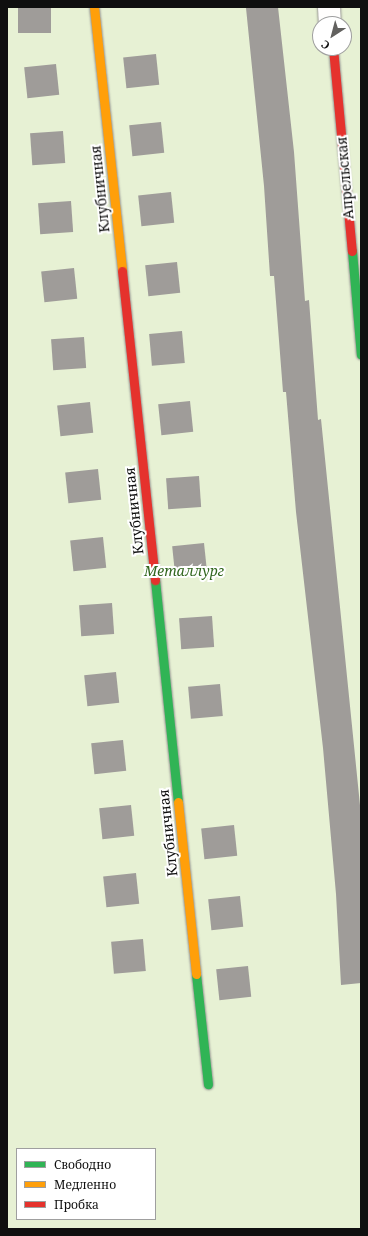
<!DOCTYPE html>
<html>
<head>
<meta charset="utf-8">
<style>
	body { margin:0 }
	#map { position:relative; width:368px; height:1236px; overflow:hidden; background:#fcfaf4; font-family:"Noto Serif",serif }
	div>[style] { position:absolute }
	.green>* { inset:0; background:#e7f1d4 }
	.building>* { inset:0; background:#9f9c99; transform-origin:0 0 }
	.roads { filter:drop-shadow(0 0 1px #969592) drop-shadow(0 0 1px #969592) }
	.street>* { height:22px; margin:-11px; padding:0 11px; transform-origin:11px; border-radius:11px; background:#fffefd }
	.fast>* { height:9px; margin:-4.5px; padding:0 4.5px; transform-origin:4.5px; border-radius:4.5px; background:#30b455 }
	.slow>* { height:9px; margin:-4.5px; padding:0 4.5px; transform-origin:4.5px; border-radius:4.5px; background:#ff9f0a }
	.jam>* { height:9px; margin:-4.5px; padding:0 4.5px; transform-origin:4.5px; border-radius:4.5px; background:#e5322d }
	span { translate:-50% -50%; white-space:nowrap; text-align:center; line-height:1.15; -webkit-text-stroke:4px #fff; paint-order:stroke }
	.street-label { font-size:14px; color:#0f0f0f }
	.park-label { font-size:14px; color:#32671f; font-style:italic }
	.frame { position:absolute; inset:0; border:8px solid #0f0f0f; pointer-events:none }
	.legend { position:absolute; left:16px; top:1148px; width:140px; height:72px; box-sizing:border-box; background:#fff; border:1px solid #9f9f9f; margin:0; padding:5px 7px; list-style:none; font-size:12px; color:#0f0f0f }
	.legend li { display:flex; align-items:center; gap:8px; height:20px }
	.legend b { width:20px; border:1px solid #9f9f9f }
	.north { position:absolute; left:312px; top:16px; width:40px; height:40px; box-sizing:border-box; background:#fff; border:1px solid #9f9f9f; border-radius:50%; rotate:216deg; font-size:11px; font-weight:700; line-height:16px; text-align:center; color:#0f0f0f }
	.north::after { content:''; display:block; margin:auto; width:14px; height:18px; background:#62615f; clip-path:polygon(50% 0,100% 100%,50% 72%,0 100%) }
</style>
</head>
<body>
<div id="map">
	<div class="green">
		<div style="clip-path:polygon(evenodd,7px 7px,361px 7px,361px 1229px,7px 1229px,7px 7px,320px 24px,344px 24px,344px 48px,320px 48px,320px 24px,7px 7px,17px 1149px,155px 1149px,155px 1219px,17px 1219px,17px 1149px)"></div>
	</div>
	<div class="building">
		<div style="left:18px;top:7px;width:33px;height:26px"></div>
		<div style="clip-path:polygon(278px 7px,294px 152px,305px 301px,309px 300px,318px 420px,321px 419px,361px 815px,361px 983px,341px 985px,336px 894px,323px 748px,296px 512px,286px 392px,283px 392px,274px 276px,270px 276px,264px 186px,246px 8px)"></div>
		<div style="left:156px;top:54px;width:31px;height:33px;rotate:84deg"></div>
		<div style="left:56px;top:64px;width:31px;height:32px;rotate:84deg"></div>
		<div style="left:161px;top:122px;width:31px;height:32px;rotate:84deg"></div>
		<div style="left:63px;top:131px;width:32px;height:33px;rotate:86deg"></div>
		<div style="left:171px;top:192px;width:31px;height:33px;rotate:84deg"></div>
		<div style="left:71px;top:201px;width:31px;height:33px;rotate:86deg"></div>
		<div style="left:177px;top:262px;width:31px;height:32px;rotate:84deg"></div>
		<div style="left:74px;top:268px;width:31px;height:33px;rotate:84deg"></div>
		<div style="left:182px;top:331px;width:32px;height:33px;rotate:85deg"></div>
		<div style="left:84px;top:337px;width:31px;height:33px;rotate:86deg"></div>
		<div style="left:190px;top:401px;width:31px;height:32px;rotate:84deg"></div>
		<div style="left:90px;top:402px;width:31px;height:33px;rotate:84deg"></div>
		<div style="left:98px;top:469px;width:31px;height:33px;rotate:84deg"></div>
		<div style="left:199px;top:476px;width:31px;height:33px;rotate:86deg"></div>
		<div style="left:103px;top:537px;width:31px;height:33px;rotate:84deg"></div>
		<div style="left:204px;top:543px;width:31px;height:32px;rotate:84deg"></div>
		<div style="left:112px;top:603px;width:31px;height:33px;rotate:86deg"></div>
		<div style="left:212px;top:616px;width:31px;height:33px;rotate:86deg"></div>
		<div style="left:116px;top:672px;width:31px;height:32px;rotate:84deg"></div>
		<div style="left:220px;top:684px;width:32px;height:32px;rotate:85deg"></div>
		<div style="left:123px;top:740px;width:31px;height:32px;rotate:84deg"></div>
		<div style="left:131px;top:805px;width:31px;height:32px;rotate:84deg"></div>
		<div style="left:234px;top:825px;width:31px;height:33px;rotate:84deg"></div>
		<div style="left:136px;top:873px;width:31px;height:33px;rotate:84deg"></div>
		<div style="left:240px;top:896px;width:31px;height:32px;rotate:84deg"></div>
		<div style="left:143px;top:939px;width:32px;height:32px;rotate:85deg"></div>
		<div style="left:248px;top:966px;width:31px;height:32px;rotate:84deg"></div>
	</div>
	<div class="roads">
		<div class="street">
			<div style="left:329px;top:7px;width:17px;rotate:87deg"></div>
		</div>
		<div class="fast">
			<div style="left:352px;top:251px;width:104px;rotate:85.1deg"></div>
			<div style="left:155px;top:580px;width:223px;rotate:84.1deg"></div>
			<div style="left:196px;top:974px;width:111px;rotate:83.8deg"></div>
		</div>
		<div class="slow">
			<div style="left:94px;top:7px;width:265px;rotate:83.9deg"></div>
			<div style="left:178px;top:802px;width:173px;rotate:84deg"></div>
		</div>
		<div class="jam">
			<div style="left:333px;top:48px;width:204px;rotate:84.7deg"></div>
			<div style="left:122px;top:271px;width:311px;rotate:83.9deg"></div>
		</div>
	</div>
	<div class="street-label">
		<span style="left:345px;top:178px;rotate:-95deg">Апрельская</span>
		<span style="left:100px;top:189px;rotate:-96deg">Клубничная</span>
		<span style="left:134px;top:511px;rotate:-96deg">Клубничная</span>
		<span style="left:168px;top:833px;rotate:-96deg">Клубничная</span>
	</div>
	<div class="park-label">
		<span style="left:184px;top:571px">Металлург</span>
	</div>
	<div class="frame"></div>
	<ul class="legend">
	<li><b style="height:5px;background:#30b455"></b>Свободно</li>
	<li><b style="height:5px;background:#ff9f0a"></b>Медленно</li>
	<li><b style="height:5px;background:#e5322d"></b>Пробка</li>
	</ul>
	<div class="north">С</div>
</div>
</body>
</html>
